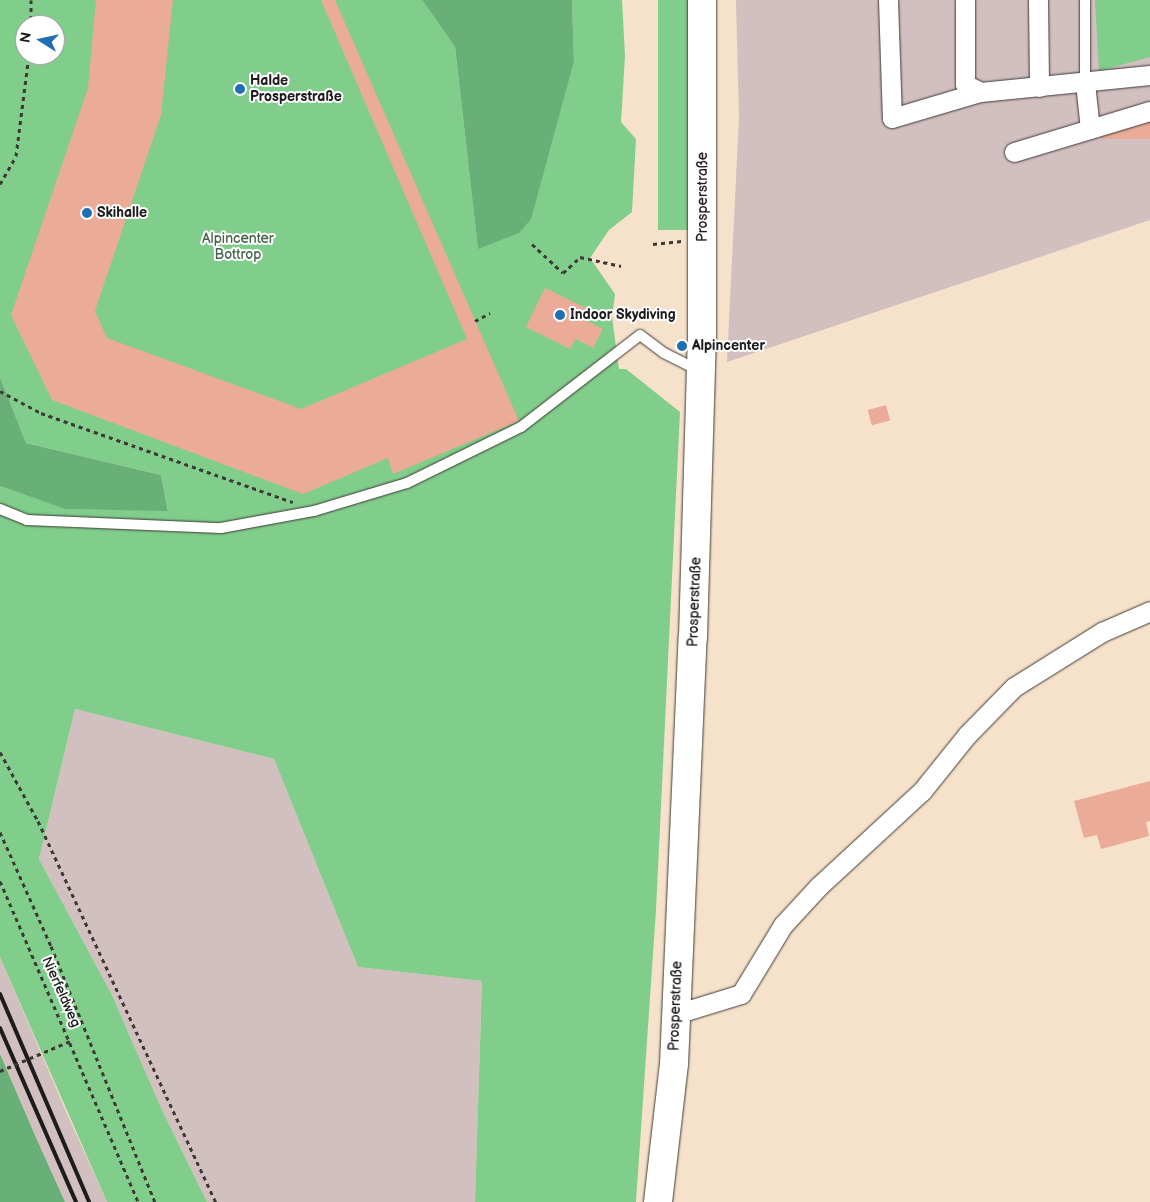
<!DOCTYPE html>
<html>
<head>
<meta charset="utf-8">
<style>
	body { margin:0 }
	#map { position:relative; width:1150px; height:1202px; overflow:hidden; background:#f6e2ca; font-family:"Balsamiq Sans",sans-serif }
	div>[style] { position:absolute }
	.industrial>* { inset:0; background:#d2bfc0 }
	.green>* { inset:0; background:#81cd8b; transform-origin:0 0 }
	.forest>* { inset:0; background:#68b077 }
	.building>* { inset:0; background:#ebab99; transform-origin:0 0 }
	.path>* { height:3px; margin-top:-1.5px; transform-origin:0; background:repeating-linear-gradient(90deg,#3d3a36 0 4px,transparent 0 8px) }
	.roads { filter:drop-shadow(0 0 1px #3d3a36) drop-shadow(0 0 1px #3d3a36) }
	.service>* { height:10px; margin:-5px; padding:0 5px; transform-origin:5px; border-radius:5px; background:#fff }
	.minor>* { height:19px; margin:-9.5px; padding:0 9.5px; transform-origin:9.5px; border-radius:9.5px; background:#fff }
	.secondary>* { height:28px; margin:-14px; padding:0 14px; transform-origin:14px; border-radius:14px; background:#fff }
	.rail>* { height:4px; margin:-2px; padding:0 2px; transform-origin:2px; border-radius:2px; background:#1c1c1c }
	.path-bridge>* { height:3px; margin-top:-1.5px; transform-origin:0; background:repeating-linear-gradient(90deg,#3d3a36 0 4px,transparent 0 8px) }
	.dots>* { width:14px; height:14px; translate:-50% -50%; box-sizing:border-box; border:2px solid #fff; border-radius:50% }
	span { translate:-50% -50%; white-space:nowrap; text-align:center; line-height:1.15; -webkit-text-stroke:4px #fff; paint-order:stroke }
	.poi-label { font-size:14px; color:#1c1c1c; font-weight:700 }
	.left { translate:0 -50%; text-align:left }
	.street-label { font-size:14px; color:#1c1c1c }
	.park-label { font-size:14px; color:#446348 }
	.north { position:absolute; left:15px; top:15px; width:50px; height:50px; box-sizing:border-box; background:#fff; border:1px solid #a4a4a4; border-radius:50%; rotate:280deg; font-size:14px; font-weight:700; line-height:20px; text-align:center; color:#1c1c1c }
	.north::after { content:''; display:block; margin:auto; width:18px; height:22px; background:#1f6fb2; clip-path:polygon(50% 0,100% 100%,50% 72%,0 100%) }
</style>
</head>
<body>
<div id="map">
	<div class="industrial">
		<div style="clip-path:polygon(736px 0,1150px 0,1150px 220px,727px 362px,739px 117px)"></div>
		<div style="clip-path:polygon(75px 709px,274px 759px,358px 967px,482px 981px,475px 1202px,207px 1202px,161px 1108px,112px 995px,39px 859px)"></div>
		<div style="clip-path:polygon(0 957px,68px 1116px,107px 1202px,65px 1202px,34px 1133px,0 1054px)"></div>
	</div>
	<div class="green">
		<div style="clip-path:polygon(evenodd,0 0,422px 0,455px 47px,478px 248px,574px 61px,572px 0,622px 0,625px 56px,621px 122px,636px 139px,632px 212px,609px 230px,590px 258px,615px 294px,612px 317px,619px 369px,626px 369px,680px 412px,656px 910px,636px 1202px,475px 1202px,482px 981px,358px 967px,274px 759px,75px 709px,39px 859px,112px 995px,161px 1108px,207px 1202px,107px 1202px,0 957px,0 486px,66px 509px,168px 510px,161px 475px,26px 443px,0 377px,0 0,25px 25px,55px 25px,55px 55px,25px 55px,25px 25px)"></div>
		<div style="left:658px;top:0;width:31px;height:230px"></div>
		<div style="clip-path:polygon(1095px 0,1150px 0,1150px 57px,1099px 71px)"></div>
	</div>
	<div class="forest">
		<div style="clip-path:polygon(422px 0,572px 0,574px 61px,531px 219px,519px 233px,478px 249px,455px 47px)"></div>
		<div style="clip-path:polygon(0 377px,26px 443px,161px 475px,168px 511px,65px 509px,0 486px)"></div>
		<div style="clip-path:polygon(0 1054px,34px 1133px,65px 1202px,0 1202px)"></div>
	</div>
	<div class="building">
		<div style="clip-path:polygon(96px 0,173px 0,161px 115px,95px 311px,107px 338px,301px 409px,467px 339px,321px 0,335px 0,519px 421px,393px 474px,388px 458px,303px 494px,52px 400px,11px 315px,88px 88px)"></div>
		<div style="left:1150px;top:122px;width:17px;height:49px;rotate:90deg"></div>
		<div style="clip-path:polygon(545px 288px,590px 310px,585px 320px,603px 329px,593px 348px,576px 339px,570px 349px,526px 327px)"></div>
		<div style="left:886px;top:405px;width:16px;height:19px;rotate:75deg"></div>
		<div style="clip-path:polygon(1150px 781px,1150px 821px,1146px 822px,1149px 836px,1101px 849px,1097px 835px,1084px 838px,1074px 801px)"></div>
	</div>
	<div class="path">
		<div style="left:31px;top:0;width:25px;rotate:90deg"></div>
		<div style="left:0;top:184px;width:32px;rotate:-60deg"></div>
		<div style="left:16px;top:156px;width:102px;rotate:-82.7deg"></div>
		<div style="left:532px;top:244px;width:42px;rotate:43.1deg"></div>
		<div style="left:563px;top:273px;width:23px;rotate:-43deg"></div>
		<div style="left:580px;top:257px;width:42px;rotate:12.4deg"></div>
		<div style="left:653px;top:244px;width:29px;rotate:-6deg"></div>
		<div style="left:475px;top:321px;width:17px;rotate:-28deg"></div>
		<div style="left:0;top:391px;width:47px;rotate:28.2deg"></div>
		<div style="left:41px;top:413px;width:267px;rotate:19.5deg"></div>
		<div style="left:0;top:752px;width:79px;rotate:61.2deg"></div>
		<div style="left:38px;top:821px;width:421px;rotate:65deg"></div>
		<div style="left:0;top:832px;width:125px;rotate:65.9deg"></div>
		<div style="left:51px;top:946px;width:276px;rotate:67.9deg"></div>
		<div style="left:0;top:881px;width:349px;rotate:66.7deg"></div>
	</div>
	<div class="roads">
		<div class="service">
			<div style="left:1085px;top:83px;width:83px;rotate:-90deg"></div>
			<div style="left:0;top:509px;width:29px;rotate:22deg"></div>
			<div style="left:27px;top:520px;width:194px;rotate:2.4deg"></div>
			<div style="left:221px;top:528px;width:95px;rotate:-10.4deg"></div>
			<div style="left:314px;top:511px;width:97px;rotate:-16.8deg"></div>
			<div style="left:407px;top:483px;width:127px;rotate:-26.2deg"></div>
			<div style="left:521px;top:427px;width:150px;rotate:-37.7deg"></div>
			<div style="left:640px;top:335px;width:30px;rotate:37deg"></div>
			<div style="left:664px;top:353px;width:40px;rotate:26.6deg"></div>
		</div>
		<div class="minor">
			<div style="left:888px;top:0;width:118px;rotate:88.1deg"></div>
			<div style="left:892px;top:118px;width:92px;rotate:-16.5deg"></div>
			<div style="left:965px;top:0;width:84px;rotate:90deg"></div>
			<div style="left:965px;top:84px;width:17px;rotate:28deg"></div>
			<div style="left:980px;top:92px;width:171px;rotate:-5.7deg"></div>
			<div style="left:1038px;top:0;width:87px;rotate:89.3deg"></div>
			<div style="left:1085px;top:83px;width:46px;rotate:83.8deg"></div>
			<div style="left:1014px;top:152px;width:142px;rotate:-16.8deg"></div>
			<div style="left:676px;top:1014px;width:68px;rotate:-17.1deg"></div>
			<div style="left:741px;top:994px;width:81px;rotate:-58.7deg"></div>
			<div style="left:783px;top:925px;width:53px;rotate:-47.3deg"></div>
			<div style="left:819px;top:886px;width:140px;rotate:-42.7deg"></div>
			<div style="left:922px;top:791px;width:72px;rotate:-51.2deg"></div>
			<div style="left:967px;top:735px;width:67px;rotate:-45.6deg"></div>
			<div style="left:1014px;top:687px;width:104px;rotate:-32deg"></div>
			<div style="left:1102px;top:632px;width:52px;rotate:-23.6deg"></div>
		</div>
		<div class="secondary">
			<div style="left:658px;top:1202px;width:139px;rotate:-83.4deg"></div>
			<div style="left:674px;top:1064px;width:427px;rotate:-87.5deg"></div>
			<div style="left:693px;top:637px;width:295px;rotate:-88.3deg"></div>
			<div style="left:702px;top:342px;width:342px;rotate:-90deg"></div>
		</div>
	</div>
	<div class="rail">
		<div style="left:0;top:994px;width:226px;rotate:66.8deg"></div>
		<div style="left:0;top:1028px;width:190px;rotate:66.4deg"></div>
	</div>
	<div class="path-bridge">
		<div style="left:0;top:1071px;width:76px;rotate:-23.2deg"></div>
	</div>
	<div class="dots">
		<div style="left:240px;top:89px;background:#1f6fb2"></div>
		<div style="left:87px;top:213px;background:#1f6fb2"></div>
		<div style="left:560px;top:315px;background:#1f6fb2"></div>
		<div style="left:682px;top:346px;background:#1f6fb2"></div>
	</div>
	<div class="poi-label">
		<span class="left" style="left:250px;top:89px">Halde<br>Prosperstraße</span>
		<span class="left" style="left:97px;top:213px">Skihalle</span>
		<span class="left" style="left:570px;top:315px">Indoor Skydiving</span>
		<span class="left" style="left:692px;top:346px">Alpincenter</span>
	</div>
	<div class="street-label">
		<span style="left:703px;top:197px;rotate:-90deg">Prosperstraße</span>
		<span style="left:695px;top:602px;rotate:-88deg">Prosperstraße</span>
		<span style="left:61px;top:992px;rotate:66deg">Nierfeldweg</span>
		<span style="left:676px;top:1006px;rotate:-88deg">Prosperstraße</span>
	</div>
	<div class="park-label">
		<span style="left:238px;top:247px">Alpincenter<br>Bottrop</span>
	</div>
	<div class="north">N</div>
</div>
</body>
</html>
